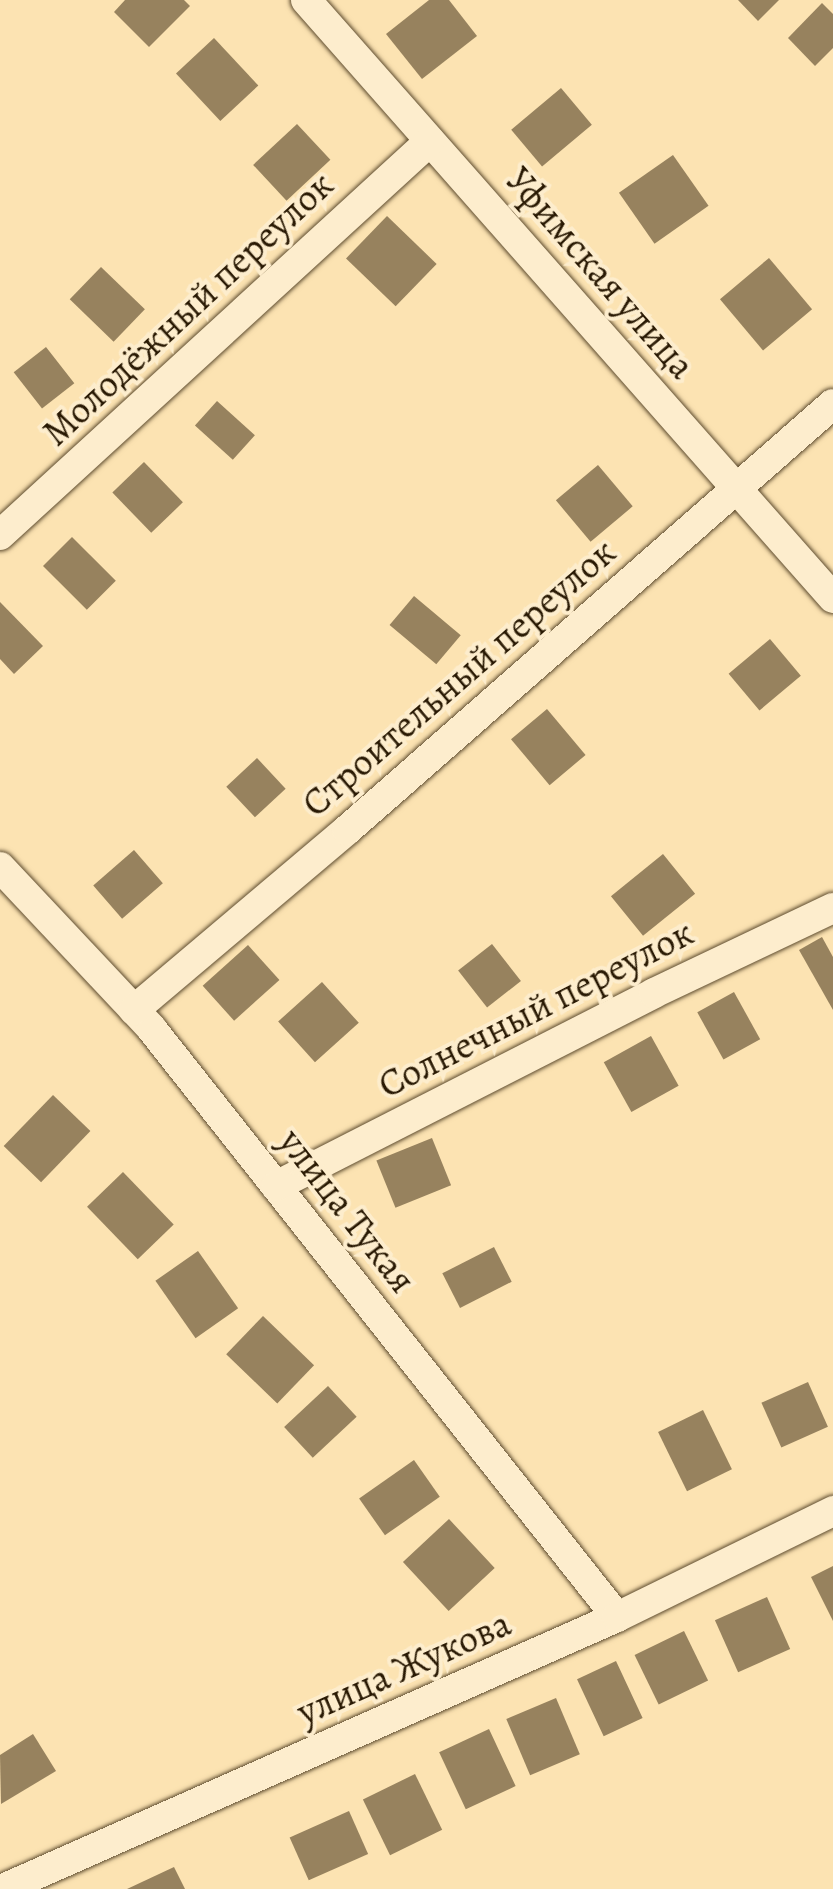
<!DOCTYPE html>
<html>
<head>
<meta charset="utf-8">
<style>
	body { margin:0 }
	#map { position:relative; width:833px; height:1889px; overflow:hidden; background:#fce3b2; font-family:Alegreya,serif }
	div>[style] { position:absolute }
	.building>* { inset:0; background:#97825e; transform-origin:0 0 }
	.roads { filter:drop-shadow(0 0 2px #5e4c2f) drop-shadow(0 0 2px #5e4c2f) }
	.minor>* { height:30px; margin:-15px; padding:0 15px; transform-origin:15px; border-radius:15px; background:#fdedcd }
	span { translate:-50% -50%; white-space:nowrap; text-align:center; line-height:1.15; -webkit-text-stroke:8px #fdedcd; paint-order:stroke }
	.street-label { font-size:38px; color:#291903 }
</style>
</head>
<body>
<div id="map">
	<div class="building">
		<div style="clip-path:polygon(125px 0,184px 0,190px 6px,149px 47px,114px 12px)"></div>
		<div style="clip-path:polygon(429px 0,449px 0,477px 36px,422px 79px,386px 34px)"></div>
		<div style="clip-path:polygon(738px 0,779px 0,758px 21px)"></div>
		<div style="clip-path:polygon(822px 3px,833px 14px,833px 48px,815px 66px,788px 38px)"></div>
		<div style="left:214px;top:38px;width:65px;height:52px;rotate:47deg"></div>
		<div style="left:561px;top:88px;width:48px;height:65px;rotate:50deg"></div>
		<div style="left:297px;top:124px;width:49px;height:60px;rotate:47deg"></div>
		<div style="left:673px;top:155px;width:62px;height:66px;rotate:55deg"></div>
		<div style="left:387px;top:216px;width:69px;height:59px;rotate:44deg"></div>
		<div style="left:769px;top:258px;width:67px;height:64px;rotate:50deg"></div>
		<div style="left:101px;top:267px;width:61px;height:45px;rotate:44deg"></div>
		<div style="left:46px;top:347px;width:46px;height:41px;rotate:52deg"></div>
		<div style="left:217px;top:401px;width:51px;height:33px;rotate:42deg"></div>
		<div style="left:144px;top:462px;width:56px;height:44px;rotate:46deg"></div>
		<div style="left:598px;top:465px;width:54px;height:55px;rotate:50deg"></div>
		<div style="left:72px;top:537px;width:62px;height:41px;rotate:45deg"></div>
		<div style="left:414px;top:596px;width:61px;height:38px;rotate:40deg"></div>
		<div style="clip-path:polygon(0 602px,43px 646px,14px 674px,0 659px)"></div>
		<div style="left:770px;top:639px;width:48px;height:54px;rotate:50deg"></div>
		<div style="left:547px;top:709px;width:60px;height:47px;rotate:50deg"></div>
		<div style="left:257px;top:758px;width:42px;height:42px;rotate:47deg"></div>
		<div style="left:134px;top:850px;width:44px;height:54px;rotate:49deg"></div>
		<div style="left:663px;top:854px;width:51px;height:67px;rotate:51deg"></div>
		<div style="clip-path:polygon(822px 937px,833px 957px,833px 1010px,799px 950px)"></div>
		<div style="left:492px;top:944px;width:47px;height:43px;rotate:52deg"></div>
		<div style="left:248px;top:945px;width:47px;height:61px;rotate:48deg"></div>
		<div style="left:322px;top:982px;width:55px;height:59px;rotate:48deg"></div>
		<div style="left:734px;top:992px;width:54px;height:42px;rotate:61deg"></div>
		<div style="left:651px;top:1036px;width:57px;height:54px;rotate:61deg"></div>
		<div style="left:53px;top:1095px;width:52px;height:71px;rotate:44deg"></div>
		<div style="left:432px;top:1138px;width:51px;height:60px;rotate:68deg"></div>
		<div style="left:123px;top:1172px;width:73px;height:50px;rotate:46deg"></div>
		<div style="left:494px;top:1247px;width:39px;height:58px;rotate:63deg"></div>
		<div style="left:198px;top:1251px;width:70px;height:52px;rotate:55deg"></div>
		<div style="left:263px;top:1316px;width:71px;height:53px;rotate:44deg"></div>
		<div style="left:808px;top:1382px;width:49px;height:51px;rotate:66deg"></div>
		<div style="left:328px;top:1386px;width:42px;height:60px;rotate:47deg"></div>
		<div style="left:703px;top:1410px;width:66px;height:50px;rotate:64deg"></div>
		<div style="left:414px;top:1460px;width:45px;height:67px;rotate:55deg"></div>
		<div style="left:449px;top:1519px;width:67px;height:63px;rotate:47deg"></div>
		<div style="clip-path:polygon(833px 1566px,833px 1621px,811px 1577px)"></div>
		<div style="left:767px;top:1597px;width:57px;height:57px;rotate:66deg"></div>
		<div style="left:684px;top:1631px;width:55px;height:55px;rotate:64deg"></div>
		<div style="left:616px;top:1661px;width:63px;height:43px;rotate:65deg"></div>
		<div style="left:556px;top:1698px;width:61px;height:54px;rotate:67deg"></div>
		<div style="left:489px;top:1729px;width:63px;height:55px;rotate:65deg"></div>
		<div style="clip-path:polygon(33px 1734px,56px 1771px,1px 1804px,0 1755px)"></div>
		<div style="left:415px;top:1774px;width:62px;height:58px;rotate:64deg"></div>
		<div style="left:349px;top:1811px;width:47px;height:65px;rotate:66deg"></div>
		<div style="clip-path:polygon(174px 1867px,185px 1889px,127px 1889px)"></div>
	</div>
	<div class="roads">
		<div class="minor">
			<div style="left:306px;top:0;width:797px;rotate:48.61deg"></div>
			<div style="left:0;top:535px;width:583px;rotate:-42.5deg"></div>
			<div style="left:0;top:867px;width:221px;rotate:46.8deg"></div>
			<div style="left:151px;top:1028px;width:751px;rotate:51.65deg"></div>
			<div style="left:134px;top:1010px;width:279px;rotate:-40.2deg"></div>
			<div style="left:347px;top:830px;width:646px;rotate:-41.24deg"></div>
			<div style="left:276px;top:1186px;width:424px;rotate:-27deg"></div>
			<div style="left:654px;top:993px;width:198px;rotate:-25.4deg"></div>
			<div style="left:3px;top:1889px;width:672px;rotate:-23.89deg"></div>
			<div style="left:617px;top:1617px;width:241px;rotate:-26.1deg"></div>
		</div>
	</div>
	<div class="street-label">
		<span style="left:600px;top:273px;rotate:49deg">Уфимская улица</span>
		<span style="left:188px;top:309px;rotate:-43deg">Молодёжный переулок</span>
		<span style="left:459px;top:678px;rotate:-41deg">Строительный переулок</span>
		<span style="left:536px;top:1009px;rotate:-27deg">Солнечный переулок</span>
		<span style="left:347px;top:1211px;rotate:52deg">улица Тукая</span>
		<span style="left:404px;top:1668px;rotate:-24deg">улица Жукова</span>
	</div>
</div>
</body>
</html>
